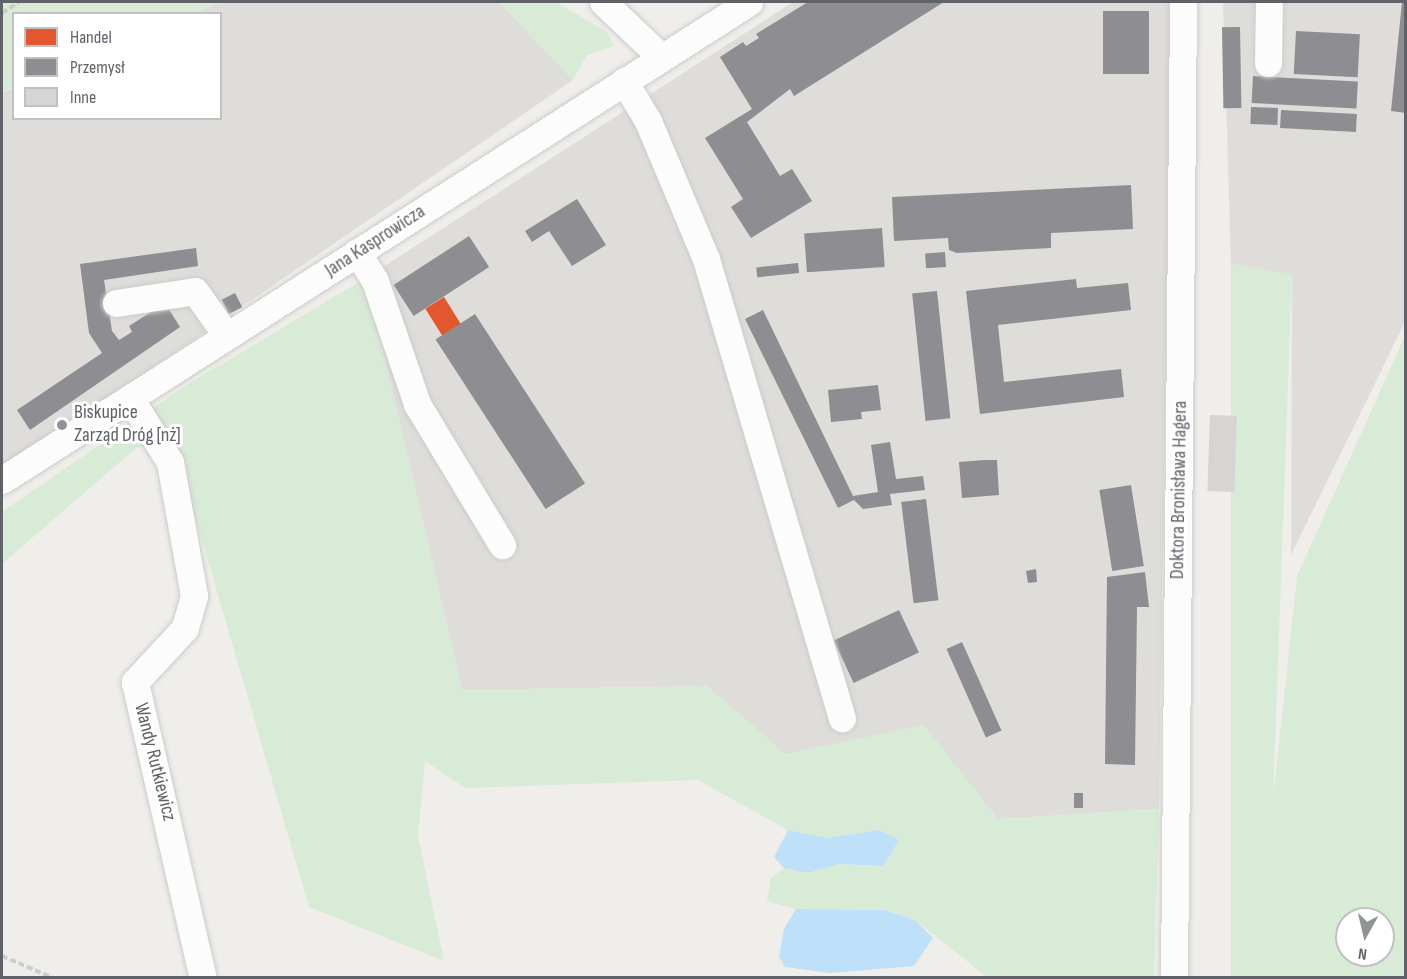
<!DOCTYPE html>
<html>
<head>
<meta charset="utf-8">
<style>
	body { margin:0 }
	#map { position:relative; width:1407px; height:979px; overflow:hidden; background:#efeeea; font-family:"Sofia Sans Condensed",sans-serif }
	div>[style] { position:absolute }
	.industrial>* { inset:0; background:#dfddda }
	.green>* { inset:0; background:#d8ebd6 }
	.water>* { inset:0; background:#bfe0f9 }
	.shops>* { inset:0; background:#e4572e; transform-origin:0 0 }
	.industry>* { inset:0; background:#8d8d92; transform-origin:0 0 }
	.building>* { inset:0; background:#d6d5d3; transform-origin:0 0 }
	.path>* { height:4px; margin-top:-2px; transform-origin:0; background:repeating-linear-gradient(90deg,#cacfcc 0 6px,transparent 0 9px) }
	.roads { filter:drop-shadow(0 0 2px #cbcccc) drop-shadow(0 0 2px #cbcccc) }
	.minor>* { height:27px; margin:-13.5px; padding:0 13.5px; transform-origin:13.5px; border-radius:13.5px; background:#fdfcfc }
	.dots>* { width:16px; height:16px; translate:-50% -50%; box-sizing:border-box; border:3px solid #fff; border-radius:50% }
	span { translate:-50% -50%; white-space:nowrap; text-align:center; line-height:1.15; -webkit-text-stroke:6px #fff; paint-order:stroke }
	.street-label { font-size:20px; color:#5f6368 }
	.poi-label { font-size:20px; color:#5f6368 }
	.left { translate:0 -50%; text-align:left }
	.frame { position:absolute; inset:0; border:3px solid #5f6368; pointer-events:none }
	.legend { position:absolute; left:12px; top:12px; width:210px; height:108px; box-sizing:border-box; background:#fff; border:2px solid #bfc1c3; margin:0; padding:8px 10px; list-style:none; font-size:18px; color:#5f6368 }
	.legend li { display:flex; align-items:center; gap:12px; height:30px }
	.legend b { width:30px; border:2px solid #bfc1c3 }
	.north { position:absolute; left:1335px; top:907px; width:60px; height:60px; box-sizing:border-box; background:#fff; border:2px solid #bfc1c3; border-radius:50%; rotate:188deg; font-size:16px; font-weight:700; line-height:24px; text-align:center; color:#5f6368 }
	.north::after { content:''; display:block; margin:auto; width:21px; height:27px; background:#919496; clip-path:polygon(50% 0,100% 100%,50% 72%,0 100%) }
</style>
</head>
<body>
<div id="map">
	<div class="industrial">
		<div style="clip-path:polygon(222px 2px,499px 2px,573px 80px,2px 471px,2px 93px,13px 89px,14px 118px,220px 118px,220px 14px,194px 13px)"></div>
		<div style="clip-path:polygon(793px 2px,1171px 2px,1159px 809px,998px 819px,924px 726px,785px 754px,707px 686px,462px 690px,366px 278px)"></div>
		<div style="clip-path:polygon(1223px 2px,1405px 2px,1405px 322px,1291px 555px,1292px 275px,1231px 264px)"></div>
	</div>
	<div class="green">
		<div style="clip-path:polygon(2px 2px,222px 2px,194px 13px,14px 14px,13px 88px,2px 92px)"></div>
		<div style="clip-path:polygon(499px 2px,556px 2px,607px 32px,614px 46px,587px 55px,573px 80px)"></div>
		<div style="clip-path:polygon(evenodd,1231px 264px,1292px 274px,1273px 800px,1297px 576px,1405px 336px,1405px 977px,1231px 977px,1231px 264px,1347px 919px,1383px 919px,1383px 955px,1347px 955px,1347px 919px)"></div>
		<div style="clip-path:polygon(366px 278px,462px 690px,707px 686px,785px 754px,924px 725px,998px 819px,1159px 809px,1154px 977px,987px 977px,915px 920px,884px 910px,796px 909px,767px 901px,771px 878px,784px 868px,808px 873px,839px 864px,883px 866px,880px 830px,827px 838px,788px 830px,698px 780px,465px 788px,425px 761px,418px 836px,444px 961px,309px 907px,174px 444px,136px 448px,2px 564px,2px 512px,188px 384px)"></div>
	</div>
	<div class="water">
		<div style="clip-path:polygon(788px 830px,827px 838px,879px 830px,899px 840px,883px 866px,839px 864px,808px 873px,784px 868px,774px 857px)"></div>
		<div style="clip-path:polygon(796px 909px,884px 910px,915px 920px,933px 938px,914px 966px,830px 973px,785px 967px,779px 957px,784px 929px)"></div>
	</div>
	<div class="shops">
		<div style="left:444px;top:297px;width:32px;height:22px;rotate:58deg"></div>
	</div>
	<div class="industry">
		<div style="clip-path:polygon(808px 2px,944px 2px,794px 96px,790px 89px,747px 122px,780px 176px,792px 169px,812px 201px,751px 238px,731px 207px,743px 199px,705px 138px,752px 109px,720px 57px,743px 42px,746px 46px,759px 38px,756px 34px)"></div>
		<div style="clip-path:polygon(1402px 2px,1406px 2px,1406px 113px,1391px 111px)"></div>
		<div style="left:1149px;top:11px;width:63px;height:46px;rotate:90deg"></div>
		<div style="left:1240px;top:27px;width:81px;height:18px;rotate:89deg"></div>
		<div style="left:1296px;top:31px;width:64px;height:43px;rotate:3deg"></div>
		<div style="left:1253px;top:76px;width:105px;height:27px;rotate:3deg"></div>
		<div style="left:1251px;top:107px;width:27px;height:17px;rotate:2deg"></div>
		<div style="left:1281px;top:110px;width:76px;height:18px;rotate:3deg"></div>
		<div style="clip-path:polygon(1131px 185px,1133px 229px,1051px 233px,1051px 248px,957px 253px,949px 250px,948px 238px,894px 241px,892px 197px)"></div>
		<div style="clip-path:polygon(577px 199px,606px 245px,572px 266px,549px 231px,532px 242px,525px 231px)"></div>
		<div style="left:882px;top:228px;width:39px;height:78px;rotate:86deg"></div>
		<div style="left:469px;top:236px;width:37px;height:90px;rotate:57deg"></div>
		<div style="clip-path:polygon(196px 248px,198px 266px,104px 280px,112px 331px,119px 340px,132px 332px,129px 326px,165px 303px,180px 327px,30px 430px,17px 410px,102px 353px,89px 333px,80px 264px)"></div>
		<div style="left:945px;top:252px;width:15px;height:20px;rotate:86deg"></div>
		<div style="left:798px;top:263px;width:10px;height:42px;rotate:84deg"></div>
		<div style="clip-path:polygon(1076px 279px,1077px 288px,1128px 283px,1131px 310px,998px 325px,1004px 382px,1121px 369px,1124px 397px,980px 414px,966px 291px)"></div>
		<div style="left:937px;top:291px;width:128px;height:25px;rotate:84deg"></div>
		<div style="left:235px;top:293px;width:16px;height:15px;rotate:63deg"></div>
		<div style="clip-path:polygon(763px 310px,853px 496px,878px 492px,871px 445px,890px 442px,896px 479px,923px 476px,925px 490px,890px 494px,892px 505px,863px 509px,854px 500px,838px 508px,745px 319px)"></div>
		<div style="left:475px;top:314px;width:202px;height:47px;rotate:57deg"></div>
		<div style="clip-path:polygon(878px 385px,881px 410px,861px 412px,862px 419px,831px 422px,828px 390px)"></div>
		<div style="clip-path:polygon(984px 460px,997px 460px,999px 495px,962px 498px,959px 462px)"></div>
		<div style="left:1131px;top:485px;width:82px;height:32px;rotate:81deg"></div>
		<div style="left:926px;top:499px;width:102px;height:25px;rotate:83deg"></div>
		<div style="clip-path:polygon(1036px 569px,1037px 582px,1028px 583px,1026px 571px)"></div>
		<div style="clip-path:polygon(1145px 572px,1149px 607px,1137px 607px,1135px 765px,1105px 764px,1107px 577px)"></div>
		<div style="left:899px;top:610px;width:47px;height:72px;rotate:65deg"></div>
		<div style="left:962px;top:642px;width:97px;height:17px;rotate:66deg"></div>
		<div style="left:1074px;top:793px;width:9px;height:15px"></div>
	</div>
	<div class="building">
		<div style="left:1210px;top:415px;width:27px;height:76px;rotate:2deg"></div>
	</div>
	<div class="path">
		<div style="left:2px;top:13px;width:20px;rotate:-33deg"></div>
		<div style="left:2px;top:956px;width:56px;rotate:23.3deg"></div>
	</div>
	<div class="roads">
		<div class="minor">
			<div style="left:603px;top:2px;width:80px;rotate:43.5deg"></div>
			<div style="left:1268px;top:63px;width:61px;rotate:-89.1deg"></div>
			<div style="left:624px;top:81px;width:47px;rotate:59deg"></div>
			<div style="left:648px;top:121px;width:150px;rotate:67.2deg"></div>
			<div style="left:706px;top:259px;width:479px;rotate:73.5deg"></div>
			<div style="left:357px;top:252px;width:34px;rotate:58deg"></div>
			<div style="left:375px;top:281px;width:130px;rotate:71.1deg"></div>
			<div style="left:417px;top:404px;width:165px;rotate:58.9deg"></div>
			<div style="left:116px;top:303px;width:80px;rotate:-8.6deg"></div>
			<div style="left:195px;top:291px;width:55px;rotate:54.6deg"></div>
			<div style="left:130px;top:398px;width:75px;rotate:58deg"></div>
			<div style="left:170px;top:462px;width:136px;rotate:79.8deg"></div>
			<div style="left:194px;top:596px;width:33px;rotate:106deg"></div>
			<div style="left:185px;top:628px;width:74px;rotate:132.8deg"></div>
			<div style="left:135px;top:682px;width:304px;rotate:77.1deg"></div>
			<div style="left:2px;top:480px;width:887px;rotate:-32.61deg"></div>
			<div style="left:1174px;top:978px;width:976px;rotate:-89.47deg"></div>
		</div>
	</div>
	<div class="dots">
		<div style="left:62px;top:425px;background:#919496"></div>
	</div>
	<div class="street-label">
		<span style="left:375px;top:241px;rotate:-33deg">Jana Kasprowicza</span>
		<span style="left:1179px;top:490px;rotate:-89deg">Doktora Bronisława Hagera</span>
		<span style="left:155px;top:762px;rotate:76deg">Wandy Rutkiewicz</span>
	</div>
	<div class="poi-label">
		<span class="left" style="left:74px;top:424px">Biskupice<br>Zarząd Dróg [nż]</span>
	</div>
	<div class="frame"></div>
	<ul class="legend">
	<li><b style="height:16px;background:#e4572e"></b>Handel</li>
	<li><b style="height:16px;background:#8d8d92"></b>Przemysł</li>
	<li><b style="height:16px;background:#d6d5d3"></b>Inne</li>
	</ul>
	<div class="north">N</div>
</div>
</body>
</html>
